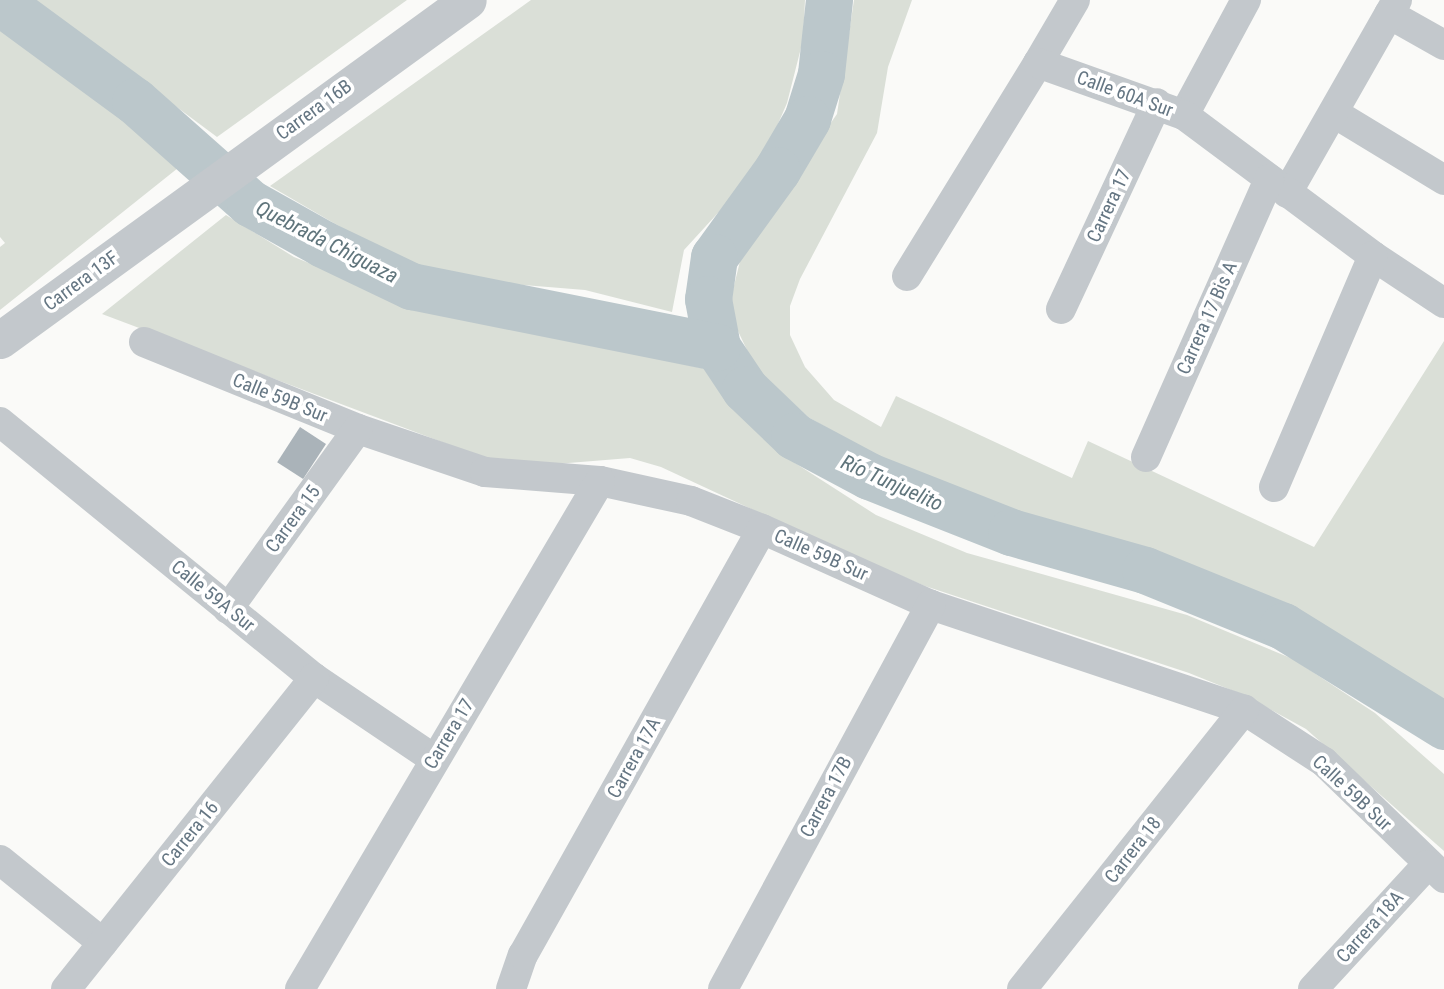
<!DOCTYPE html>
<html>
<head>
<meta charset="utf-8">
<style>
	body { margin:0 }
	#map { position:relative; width:1444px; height:989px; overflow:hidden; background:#fafaf8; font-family:"Roboto Condensed",sans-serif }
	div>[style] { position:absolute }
	.green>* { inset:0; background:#dadfd7 }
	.river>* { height:47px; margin:-23.5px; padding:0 23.5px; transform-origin:23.5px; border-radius:23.5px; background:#bbc7cb }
	.building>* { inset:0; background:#aab3b9; transform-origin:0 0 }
	.minor>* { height:30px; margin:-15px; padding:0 15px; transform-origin:15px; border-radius:15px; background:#c3c8cc }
	.tertiary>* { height:37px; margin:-18.5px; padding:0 18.5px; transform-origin:18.5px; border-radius:18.5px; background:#c3c8cc }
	span { translate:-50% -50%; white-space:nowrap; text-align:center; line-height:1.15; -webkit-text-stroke:7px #fff; paint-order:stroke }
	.street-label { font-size:19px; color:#657683 }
	.water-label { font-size:21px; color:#60757c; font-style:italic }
</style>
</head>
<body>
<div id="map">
	<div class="green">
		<div style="clip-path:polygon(33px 0,407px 0,217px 137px)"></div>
		<div style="clip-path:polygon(531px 0,805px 0,803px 40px,787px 103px,759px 168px,684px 250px,672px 312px,585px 290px,476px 281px,411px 268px,270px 186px)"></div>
		<div style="clip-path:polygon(854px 0,912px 0,888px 67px,877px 133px,800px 279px,790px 306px,790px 335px,805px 367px,834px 400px,881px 427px,896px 396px,1072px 478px,1088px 441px,1314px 547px,1444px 341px,1444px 705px,1433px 694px,1320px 626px,1137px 549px,1021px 515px,883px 460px,808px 417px,756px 369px,728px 310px,743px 249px,837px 114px)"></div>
		<div style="clip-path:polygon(0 25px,53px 61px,178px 168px,0 310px,0 247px,5px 243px,0 237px)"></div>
		<div style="clip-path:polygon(226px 215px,294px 257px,396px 298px,499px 325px,711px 370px,759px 432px,795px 463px,876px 515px,967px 553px,1187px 615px,1293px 659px,1375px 713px,1444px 774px,1444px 851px,1306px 729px,1246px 696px,1189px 673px,925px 586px,833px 547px,661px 467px,630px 458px,556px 464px,487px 459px,102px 314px)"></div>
	</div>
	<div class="river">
		<div style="left:829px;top:0;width:74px;rotate:96.2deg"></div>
		<div style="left:821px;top:74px;width:47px;rotate:107.3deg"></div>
		<div style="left:807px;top:119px;width:59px;rotate:120.5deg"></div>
		<div style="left:777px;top:170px;width:107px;rotate:125.9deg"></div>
		<div style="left:714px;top:257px;width:42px;rotate:98.1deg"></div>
		<div style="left:708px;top:299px;width:49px;rotate:79.4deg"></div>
		<div style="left:717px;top:347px;width:50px;rotate:56.3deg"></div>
		<div style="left:745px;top:389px;width:68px;rotate:43.8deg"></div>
		<div style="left:794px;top:436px;width:85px;rotate:28.1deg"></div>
		<div style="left:869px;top:476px;width:153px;rotate:21.5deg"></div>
		<div style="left:1011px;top:532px;width:139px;rotate:15.8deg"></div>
		<div style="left:1145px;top:570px;width:149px;rotate:22.1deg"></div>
		<div style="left:1283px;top:626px;width:190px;rotate:31.8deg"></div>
		<div style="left:0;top:2px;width:167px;rotate:36.3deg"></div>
		<div style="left:135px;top:101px;width:154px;rotate:41.6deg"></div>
		<div style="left:250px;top:203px;width:84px;rotate:29.3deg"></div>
		<div style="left:323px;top:244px;width:98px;rotate:25.5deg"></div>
		<div style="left:411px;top:286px;width:312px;rotate:11.3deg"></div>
	</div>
	<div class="building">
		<div style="left:300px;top:427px;width:31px;height:42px;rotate:33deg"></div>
	</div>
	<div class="minor">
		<div style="left:1389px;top:14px;width:63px;rotate:29.4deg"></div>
		<div style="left:1038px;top:63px;width:73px;rotate:-59.6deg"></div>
		<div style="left:1334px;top:113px;width:129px;rotate:31.3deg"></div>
		<div style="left:1184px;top:115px;width:131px;rotate:-61.7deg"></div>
		<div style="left:1287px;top:193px;width:222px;rotate:-60.3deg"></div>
		<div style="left:907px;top:276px;width:250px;rotate:-58.4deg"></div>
		<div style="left:1038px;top:63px;width:155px;rotate:19.6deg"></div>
		<div style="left:1184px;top:115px;width:236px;rotate:36.7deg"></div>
		<div style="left:1373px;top:256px;width:85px;rotate:33.5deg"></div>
		<div style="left:1061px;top:309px;width:227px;rotate:-65deg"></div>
		<div style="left:144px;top:342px;width:231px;rotate:22.1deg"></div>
		<div style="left:358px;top:429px;width:134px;rotate:18.7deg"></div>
		<div style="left:485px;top:472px;width:115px;rotate:4.5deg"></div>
		<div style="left:600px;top:481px;width:93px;rotate:12.4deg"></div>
		<div style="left:691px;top:501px;width:76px;rotate:21.5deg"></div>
		<div style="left:762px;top:529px;width:185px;rotate:24.2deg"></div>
		<div style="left:931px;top:605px;width:330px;rotate:18.5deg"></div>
		<div style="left:1244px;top:710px;width:95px;rotate:33deg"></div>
		<div style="left:1324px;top:762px;width:167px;rotate:44deg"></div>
		<div style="left:0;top:422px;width:405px;rotate:39.2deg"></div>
		<div style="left:314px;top:678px;width:145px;rotate:34deg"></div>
		<div style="left:1146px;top:457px;width:304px;rotate:-66.1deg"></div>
		<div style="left:1274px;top:487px;width:251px;rotate:-66.8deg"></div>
		<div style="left:228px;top:609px;width:222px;rotate:-54.2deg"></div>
		<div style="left:0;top:860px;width:132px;rotate:38.9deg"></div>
		<div style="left:66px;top:989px;width:398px;rotate:-51.4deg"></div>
		<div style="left:300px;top:989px;width:590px;rotate:-59.44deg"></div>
		<div style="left:511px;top:989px;width:36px;rotate:-71deg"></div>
		<div style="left:523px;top:955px;width:488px;rotate:-60.7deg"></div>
		<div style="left:723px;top:989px;width:437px;rotate:-61.6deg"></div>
		<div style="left:1022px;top:989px;width:357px;rotate:-51.5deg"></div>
		<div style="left:1313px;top:989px;width:168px;rotate:-47.4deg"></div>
	</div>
	<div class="tertiary">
		<div style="left:0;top:340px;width:578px;rotate:-36deg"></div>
	</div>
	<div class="street-label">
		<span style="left:1125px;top:94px;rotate:20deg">Calle 60A Sur</span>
		<span style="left:314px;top:110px;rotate:-36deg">Carrera 16B</span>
		<span style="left:1109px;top:206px;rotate:-65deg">Carrera 17</span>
		<span style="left:81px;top:281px;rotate:-36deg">Carrera 13F</span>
		<span style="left:1207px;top:318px;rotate:-66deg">Carrera 17 Bis A</span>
		<span style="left:280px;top:398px;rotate:22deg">Calle 59B Sur</span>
		<span style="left:293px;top:519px;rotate:-54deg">Carrera 15</span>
		<span style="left:821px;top:555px;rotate:24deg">Calle 59B Sur</span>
		<span style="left:213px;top:596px;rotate:39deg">Calle 59A Sur</span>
		<span style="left:449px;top:734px;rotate:-59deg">Carrera 17</span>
		<span style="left:634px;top:758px;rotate:-61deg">Carrera 17A</span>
		<span style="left:1352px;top:793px;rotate:43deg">Calle 59B Sur</span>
		<span style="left:826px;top:797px;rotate:-62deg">Carrera 17B</span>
		<span style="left:190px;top:834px;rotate:-51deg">Carrera 16</span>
		<span style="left:1133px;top:850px;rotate:-52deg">Carrera 18</span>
		<span style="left:1370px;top:927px;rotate:-48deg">Carrera 18A</span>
	</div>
	<div class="water-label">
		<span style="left:327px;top:242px;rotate:27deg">Quebrada Chiguaza</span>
		<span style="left:892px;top:483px;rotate:24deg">Río Tunjuelito</span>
	</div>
</div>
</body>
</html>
